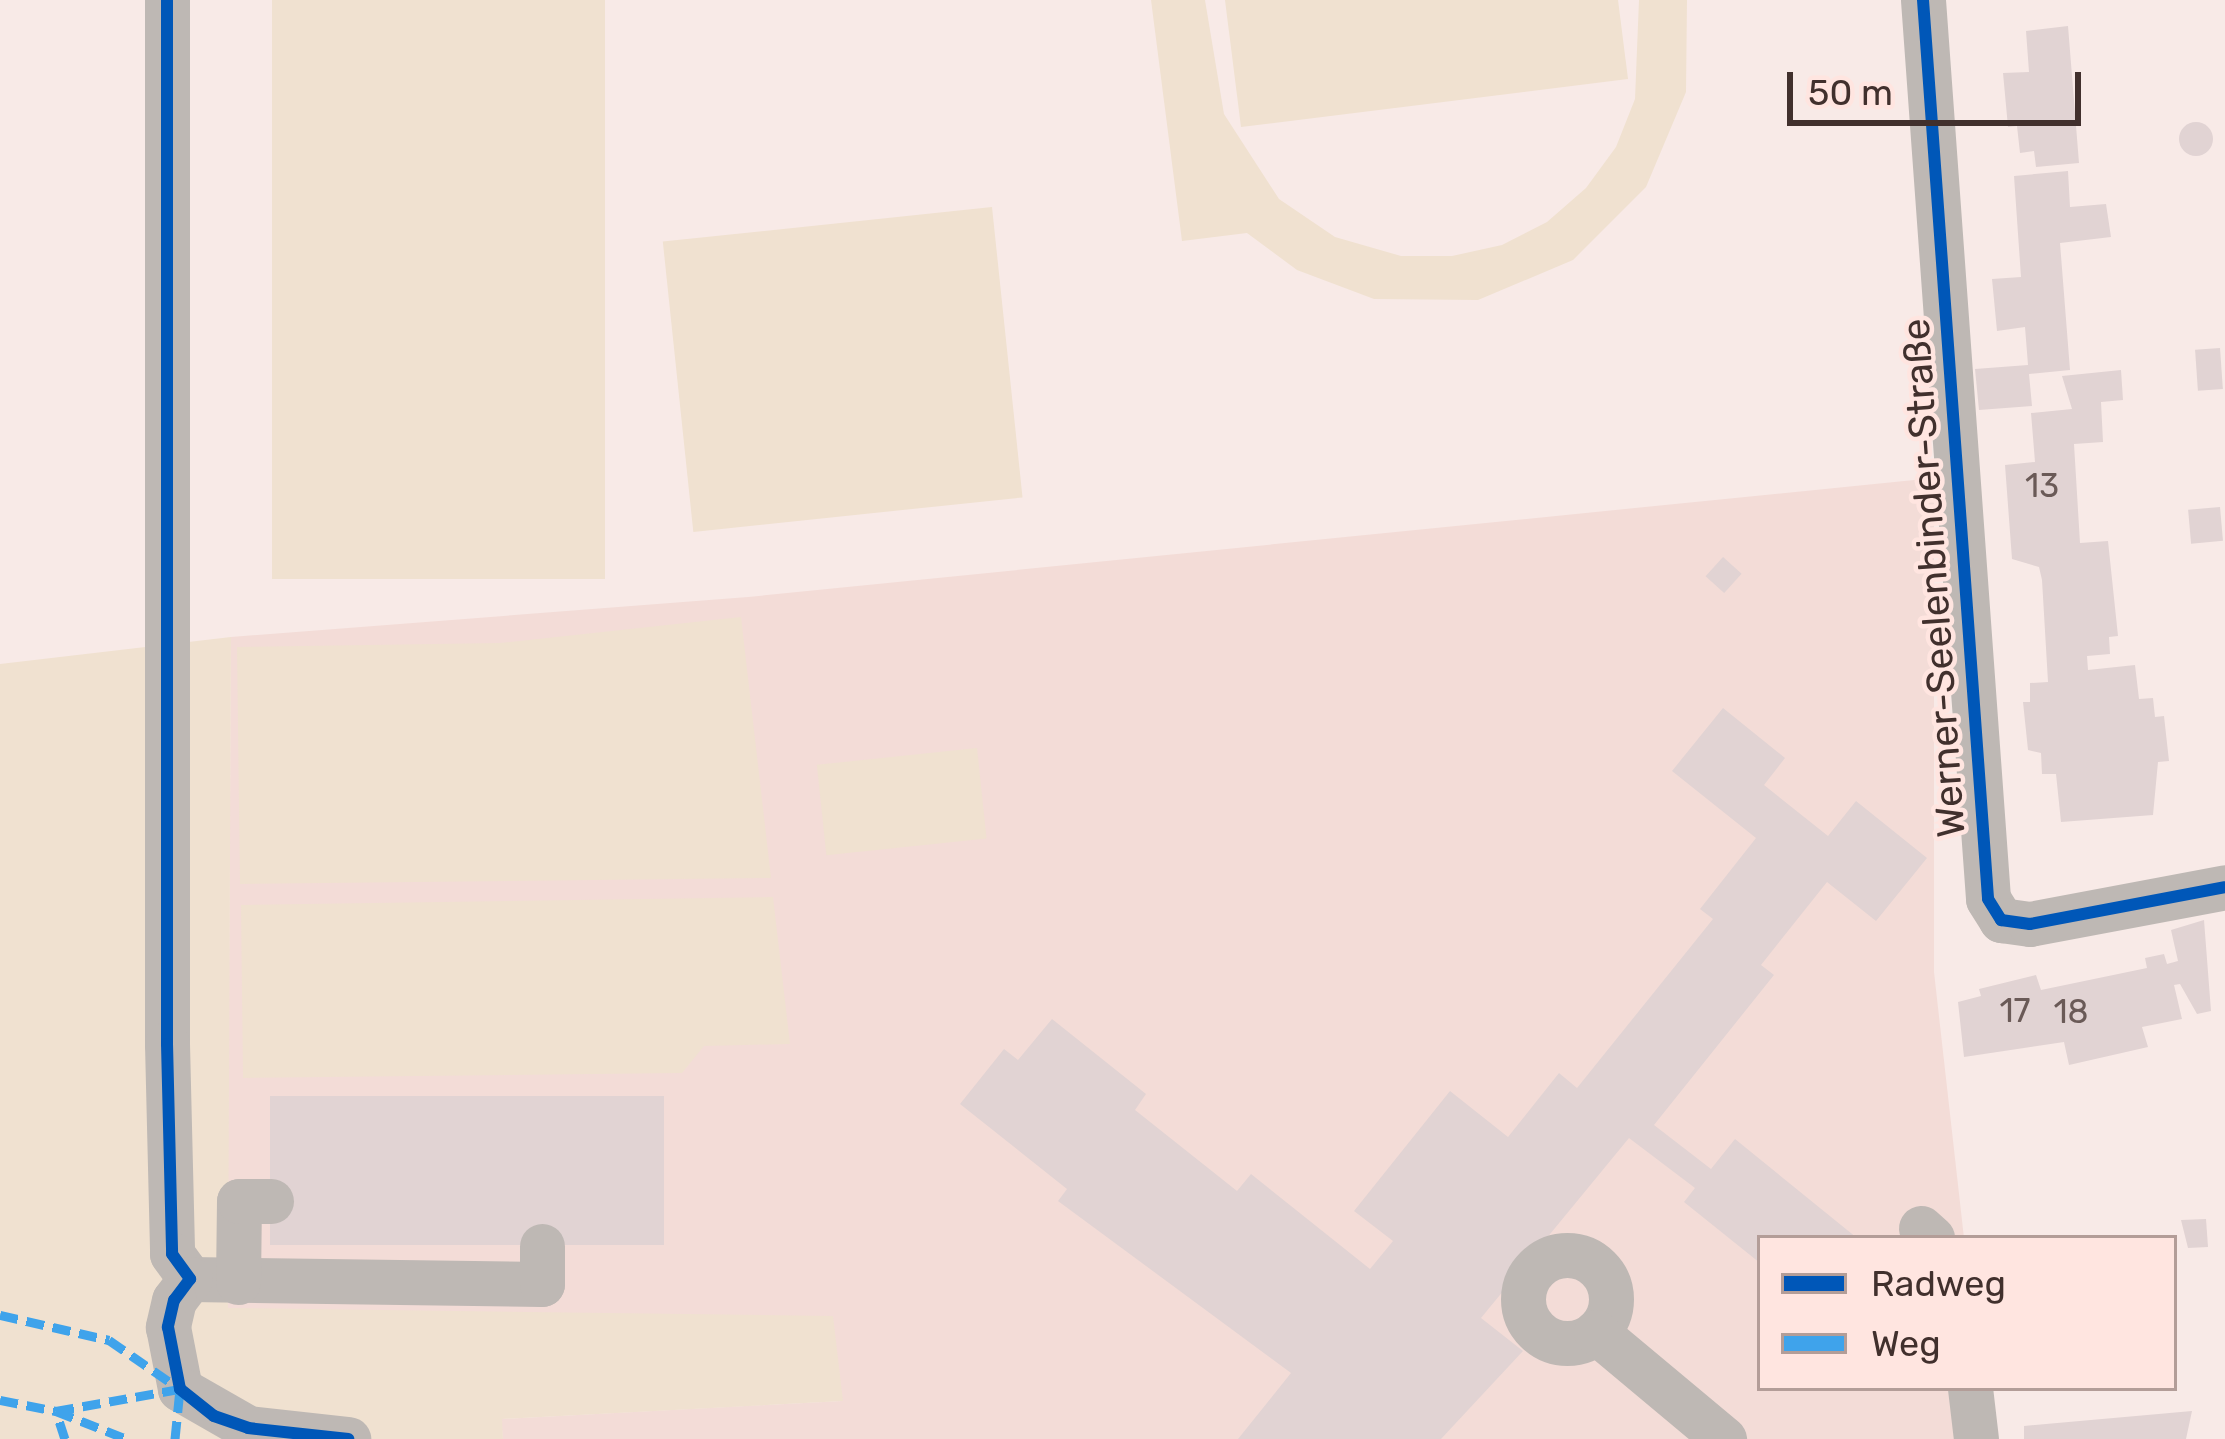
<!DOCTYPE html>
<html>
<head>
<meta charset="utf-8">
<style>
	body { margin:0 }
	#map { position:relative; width:2225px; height:1439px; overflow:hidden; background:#f8eae7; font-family:Rubik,sans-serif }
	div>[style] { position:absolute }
	.built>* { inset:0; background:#f3dcd7 }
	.green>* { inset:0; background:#f0e1d0; transform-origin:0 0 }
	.building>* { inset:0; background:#e1d3d3; transform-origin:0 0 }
	.round { border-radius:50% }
	.minor>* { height:45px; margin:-22.5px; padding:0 22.5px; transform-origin:22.5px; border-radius:22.5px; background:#beb8b4 }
	.minor>.ring { margin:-22.5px; padding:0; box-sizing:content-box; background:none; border:45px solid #beb8b4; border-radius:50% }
	.quiet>* { height:9px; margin-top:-4.5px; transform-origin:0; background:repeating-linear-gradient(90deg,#3fa3eb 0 18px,transparent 0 27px) }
	.cycleway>* { height:12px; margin:-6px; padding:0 6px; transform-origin:6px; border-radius:6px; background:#0057b8 }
	span { translate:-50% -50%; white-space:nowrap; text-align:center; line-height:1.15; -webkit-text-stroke:9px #ffe5e0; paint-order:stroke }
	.number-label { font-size:33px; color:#6a5a57 }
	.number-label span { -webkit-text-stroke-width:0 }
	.street-label { font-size:39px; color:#41302d }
	.legend { position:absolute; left:1757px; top:1235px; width:420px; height:156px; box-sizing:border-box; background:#ffe5e0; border:3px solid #b39d98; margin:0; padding:15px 21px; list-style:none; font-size:36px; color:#41302d }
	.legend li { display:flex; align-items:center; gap:24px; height:60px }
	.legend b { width:60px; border:3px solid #b39d98 }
	.scale { position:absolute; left:1787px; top:72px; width:294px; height:54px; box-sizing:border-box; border:6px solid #41302d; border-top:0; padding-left:15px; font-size:36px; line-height:42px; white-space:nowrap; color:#41302d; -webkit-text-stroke:9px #ffe5e0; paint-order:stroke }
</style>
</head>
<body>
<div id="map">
	<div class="built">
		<div style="clip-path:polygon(1934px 478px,1934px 972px,1964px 1238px,1760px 1238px,1760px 1388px,1981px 1388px,1987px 1439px,503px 1439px,501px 1419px,842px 1401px,227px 1308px,231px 637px,748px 597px)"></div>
	</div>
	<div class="green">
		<div style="left:272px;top:0;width:333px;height:579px"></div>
		<div style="clip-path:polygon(1151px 0,1205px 0,1224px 114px,1279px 199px,1335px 237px,1401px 256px,1452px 256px,1502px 245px,1547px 222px,1586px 188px,1616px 147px,1635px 99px,1639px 0,1687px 0,1686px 92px,1646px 187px,1573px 260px,1478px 300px,1374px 299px,1297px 270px,1247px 233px,1182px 241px)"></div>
		<div style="clip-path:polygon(1225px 0,1618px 0,1628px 79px,1241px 127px)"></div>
		<div style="left:992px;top:207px;width:292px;height:331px;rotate:84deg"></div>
		<div style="clip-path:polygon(741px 617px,771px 878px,240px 884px,237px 647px,500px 643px)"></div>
		<div style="clip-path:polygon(231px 637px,228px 1308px,833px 1316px,843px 1401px,502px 1419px,503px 1439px,0 1439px,0 664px)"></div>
		<div style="left:977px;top:748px;width:91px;height:161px;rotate:84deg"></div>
		<div style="clip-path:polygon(773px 897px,790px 1044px,704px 1046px,682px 1073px,243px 1078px,241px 905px)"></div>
	</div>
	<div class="building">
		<div style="clip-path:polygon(2068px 26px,2079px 163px,2036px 167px,2034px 151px,2020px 153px,2017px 126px,2008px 127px,2003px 73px,2029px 72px,2026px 31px)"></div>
		<div class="round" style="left:2179px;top:122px;width:34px;height:34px"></div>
		<div style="clip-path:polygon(2068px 171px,2070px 207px,2106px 204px,2111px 237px,2060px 243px,2070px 370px,2029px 374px,2032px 406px,1979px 410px,1975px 369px,2028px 365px,2025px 327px,1997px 331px,1992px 279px,2021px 277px,2014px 176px)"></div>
		<div style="left:2220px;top:348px;width:41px;height:25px;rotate:86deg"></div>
		<div style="clip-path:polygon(2121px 370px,2123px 400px,2101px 402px,2103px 442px,2074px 444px,2080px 543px,2108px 541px,2118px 636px,2109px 637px,2110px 654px,2087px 656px,2088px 670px,2135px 665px,2139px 699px,2153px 698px,2155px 717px,2164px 716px,2169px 761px,2158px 762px,2153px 815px,2061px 822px,2056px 774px,2042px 774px,2041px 753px,2028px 750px,2023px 702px,2030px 702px,2030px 683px,2048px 682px,2042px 580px,2039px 567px,2012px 559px,2005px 465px,2035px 462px,2031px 413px,2072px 409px,2062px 376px)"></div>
		<div style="left:2220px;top:507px;width:34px;height:32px;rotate:85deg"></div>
		<div style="left:1723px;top:557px;width:25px;height:26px;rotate:42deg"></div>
		<div style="clip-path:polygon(1723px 708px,1785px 758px,1764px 785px,1828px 836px,1856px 801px,1927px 858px,1876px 921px,1827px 882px,1761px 965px,1774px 975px,1654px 1125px,1711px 1169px,1735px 1139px,1857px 1238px,1760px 1238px,1760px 1263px,1684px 1202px,1695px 1188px,1629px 1138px,1481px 1318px,1523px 1351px,1441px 1439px,1238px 1439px,1291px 1373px,1058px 1201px,1067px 1189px,960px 1104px,1004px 1049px,1018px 1060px,1052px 1019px,1146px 1094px,1135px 1110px,1237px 1191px,1251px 1174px,1370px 1269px,1393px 1241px,1354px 1211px,1450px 1091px,1508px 1137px,1559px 1073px,1577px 1088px,1713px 919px,1700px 909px,1756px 838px,1672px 771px)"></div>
		<div style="clip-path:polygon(2204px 920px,2211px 1011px,2197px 1014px,2180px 984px,2174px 985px,2182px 1019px,2142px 1027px,2148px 1047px,2069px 1065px,2064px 1042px,1964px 1057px,1958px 1002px,1981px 996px,1979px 989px,2036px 975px,2041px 990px,2147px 968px,2145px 958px,2164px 954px,2167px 964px,2178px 961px,2171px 930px)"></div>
		<div style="left:664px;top:1096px;width:149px;height:394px;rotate:90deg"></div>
		<div style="clip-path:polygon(2206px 1219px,2208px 1247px,2188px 1248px,2181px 1220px)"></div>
		<div style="clip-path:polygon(2192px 1411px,2186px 1439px,2024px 1439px,2024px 1426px)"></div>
	</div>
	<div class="minor">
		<div style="left:167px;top:0;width:1044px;rotate:90deg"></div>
		<div style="left:167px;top:1044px;width:210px;rotate:88.6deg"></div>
		<div style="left:172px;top:1254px;width:31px;rotate:54deg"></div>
		<div style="left:1923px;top:0;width:901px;rotate:85.86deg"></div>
		<div style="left:1988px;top:899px;width:25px;rotate:58deg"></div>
		<div style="left:2001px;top:920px;width:29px;rotate:8deg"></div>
		<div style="left:2030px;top:924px;width:198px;rotate:-10.7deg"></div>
		<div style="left:1921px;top:1228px;width:15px;rotate:42deg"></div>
		<div class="ring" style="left:1523px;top:1255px;width:43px;height:43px"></div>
		<div style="left:190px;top:1279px;width:352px;rotate:0.8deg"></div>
		<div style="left:542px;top:1284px;width:38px;rotate:-90deg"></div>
		<div style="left:190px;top:1279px;width:26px;rotate:127deg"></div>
		<div style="left:174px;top:1300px;width:28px;rotate:103deg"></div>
		<div style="left:168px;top:1327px;width:63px;rotate:79deg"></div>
		<div style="left:180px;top:1389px;width:78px;rotate:29.8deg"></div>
		<div style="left:248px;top:1428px;width:101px;rotate:6.3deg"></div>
		<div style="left:238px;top:1282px;width:81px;rotate:-89.3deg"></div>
		<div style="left:239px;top:1201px;width:32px"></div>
		<div style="left:1596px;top:1332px;width:167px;rotate:39.9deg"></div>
		<div style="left:1970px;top:1388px;width:51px;rotate:83.3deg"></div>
	</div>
	<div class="quiet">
		<div style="left:0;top:1315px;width:112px;rotate:12.9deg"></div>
		<div style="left:109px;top:1340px;width:86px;rotate:34.6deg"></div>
		<div style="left:0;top:1400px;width:57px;rotate:11.1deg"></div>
		<div style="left:56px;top:1411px;width:76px;rotate:21.5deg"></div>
		<div style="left:65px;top:1439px;width:29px;rotate:-108deg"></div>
		<div style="left:56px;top:1411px;width:126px;rotate:-10.1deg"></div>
		<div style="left:175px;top:1439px;width:50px;rotate:-84.3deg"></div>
	</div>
	<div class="cycleway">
		<div style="left:167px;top:0;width:1044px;rotate:90deg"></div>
		<div style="left:167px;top:1044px;width:210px;rotate:88.6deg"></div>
		<div style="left:172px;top:1254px;width:31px;rotate:54deg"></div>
		<div style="left:190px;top:1279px;width:26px;rotate:127deg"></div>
		<div style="left:174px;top:1300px;width:28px;rotate:103deg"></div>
		<div style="left:168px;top:1327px;width:63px;rotate:79deg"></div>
		<div style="left:180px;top:1389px;width:43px;rotate:38.5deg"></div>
		<div style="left:214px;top:1416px;width:36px;rotate:19deg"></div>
		<div style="left:248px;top:1428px;width:101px;rotate:6.3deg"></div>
		<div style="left:1923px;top:0;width:901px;rotate:85.86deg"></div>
		<div style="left:1988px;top:899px;width:25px;rotate:58deg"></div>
		<div style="left:2001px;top:920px;width:29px;rotate:8deg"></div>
		<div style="left:2030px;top:924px;width:198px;rotate:-10.7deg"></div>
	</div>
	<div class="number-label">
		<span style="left:2042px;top:486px">13</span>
		<span style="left:2015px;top:1011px">17</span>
		<span style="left:2071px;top:1012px">18</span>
	</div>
	<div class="street-label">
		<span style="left:1934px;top:578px;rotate:-94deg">Werner-Seelenbinder-Straße</span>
	</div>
	<ul class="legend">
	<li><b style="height:15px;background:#0057b8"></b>Radweg</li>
	<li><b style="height:15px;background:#3fa3eb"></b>Weg</li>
	</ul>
	<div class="scale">50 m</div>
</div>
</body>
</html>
